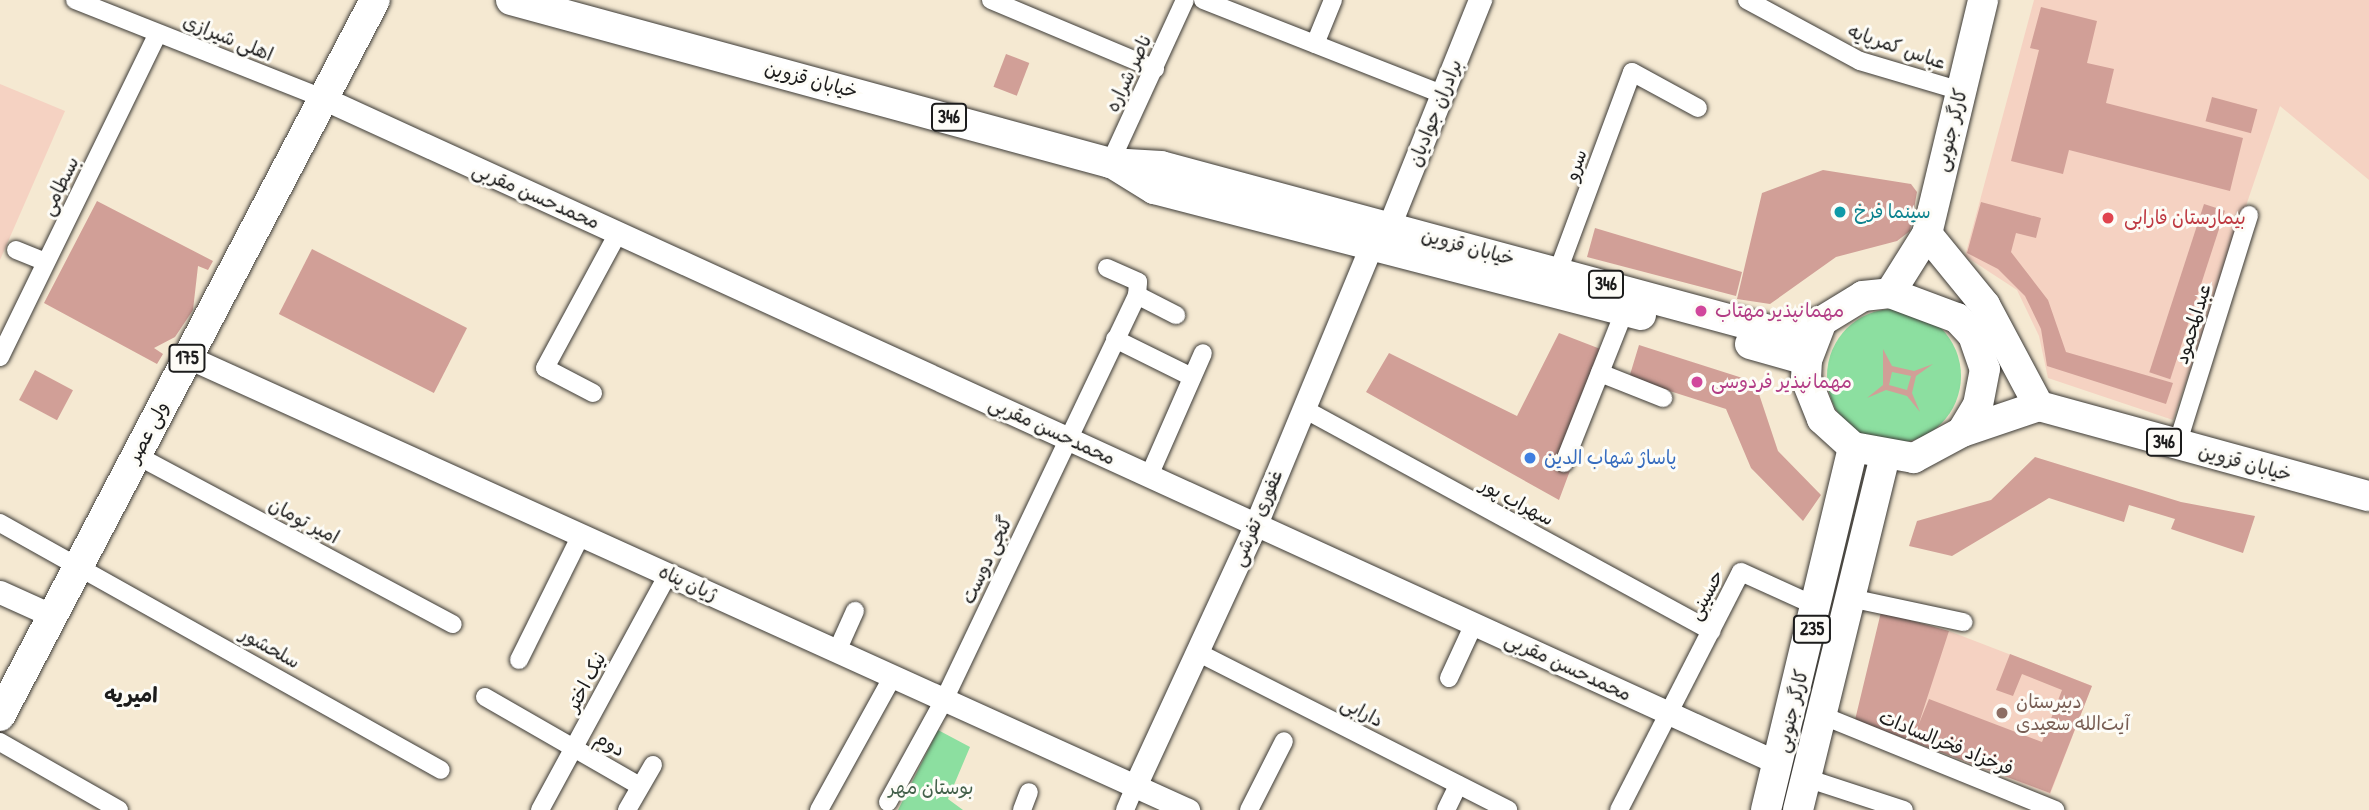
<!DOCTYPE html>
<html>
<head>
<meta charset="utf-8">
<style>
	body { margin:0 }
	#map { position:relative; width:2369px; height:810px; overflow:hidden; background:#f5e9d2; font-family:"Patrick Hand","Playpen Sans Arabic",sans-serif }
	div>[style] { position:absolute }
	.built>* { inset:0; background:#f5d2c2; transform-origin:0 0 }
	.green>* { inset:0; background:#8cdfa0 }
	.round { border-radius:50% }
	.building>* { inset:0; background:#d19f97; transform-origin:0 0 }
	.roads { filter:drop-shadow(0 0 2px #3d3b37) drop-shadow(0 0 2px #3d3b37) }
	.minor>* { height:18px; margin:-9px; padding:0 9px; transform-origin:9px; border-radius:9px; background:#fff }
	.tertiary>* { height:23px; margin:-11.5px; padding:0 11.5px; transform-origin:11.5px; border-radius:11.5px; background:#fff }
	.primary>* { height:30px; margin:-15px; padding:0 15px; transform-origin:15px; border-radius:15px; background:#fff }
	.dots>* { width:19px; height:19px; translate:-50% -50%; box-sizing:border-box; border:4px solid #fdfcf7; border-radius:50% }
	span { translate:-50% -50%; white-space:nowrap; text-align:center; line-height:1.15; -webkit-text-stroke:6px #fdfcf7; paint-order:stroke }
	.shield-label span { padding:2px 5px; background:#fdfcf7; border:2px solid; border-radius:5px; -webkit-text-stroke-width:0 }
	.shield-label { font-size:18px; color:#1c1c1c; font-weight:700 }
	.street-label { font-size:19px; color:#1c1c1c }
	.culture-label { font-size:19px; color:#0d838f }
	.left { translate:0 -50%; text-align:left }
	.health-label { font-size:19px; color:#be3a42 }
	.hotel-label { font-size:19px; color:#b23c85 }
	.shop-label { font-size:19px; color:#366cbe }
	.education-label { font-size:19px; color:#785e54 }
	.park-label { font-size:19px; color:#43604a }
	.neighbourhood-label { font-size:21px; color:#1c1c1c; font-weight:700 }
</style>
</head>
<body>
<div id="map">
	<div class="built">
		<div style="clip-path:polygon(2034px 0,2369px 0,2369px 180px,2280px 106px,2173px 420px,2048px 378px,2039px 336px,2017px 290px,1965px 256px)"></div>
		<div style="clip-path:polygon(0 84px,65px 111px,0 260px)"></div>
		<div style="left:1949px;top:631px;width:153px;height:116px;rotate:21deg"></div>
	</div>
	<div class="green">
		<div class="round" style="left:1827px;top:309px;width:134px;height:134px"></div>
		<div style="clip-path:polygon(938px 730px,970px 747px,948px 799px,963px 810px,898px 810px)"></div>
	</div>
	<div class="building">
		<div style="clip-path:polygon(2041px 7px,2097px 21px,2087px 63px,2114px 69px,2106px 103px,2243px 138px,2230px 191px,2069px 150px,2063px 174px,2011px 161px,2039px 50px,2030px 48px)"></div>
		<div style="left:1006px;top:54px;width:25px;height:35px;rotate:21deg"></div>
		<div style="left:2212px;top:97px;width:47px;height:25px;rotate:15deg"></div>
		<div style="clip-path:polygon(1823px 170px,1911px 184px,1917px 192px,1910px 231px,1897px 241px,1836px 257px,1770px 304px,1737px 299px,1762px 193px)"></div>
		<div style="clip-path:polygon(97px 201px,213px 261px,208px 270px,198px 266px,193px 310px,175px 337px,154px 348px,163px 354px,157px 364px,44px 303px)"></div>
		<div style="clip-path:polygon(1981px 202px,2041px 218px,2036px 238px,2016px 233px,2011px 252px,2048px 300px,2066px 352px,2173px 383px,2166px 404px,2047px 366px,2041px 329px,2025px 296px,1998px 269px,1967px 253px)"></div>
		<div style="left:2204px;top:204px;width:22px;height:177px;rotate:18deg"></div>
		<div style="clip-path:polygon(1595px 228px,1742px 272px,1736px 296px,1587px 257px)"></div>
		<div style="left:312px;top:249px;width:174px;height:73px;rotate:27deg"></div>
		<div style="clip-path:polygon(1559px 333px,1603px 350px,1618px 342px,1559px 500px,1366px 392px,1389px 353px,1517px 416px)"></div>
		<div style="clip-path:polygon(1639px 345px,1755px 382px,1778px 451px,1821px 495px,1803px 521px,1751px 468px,1726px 409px,1629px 378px)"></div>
		<div style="clip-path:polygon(evenodd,1883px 349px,1892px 366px,1914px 371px,1933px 364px,1916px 376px,1912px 393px,1920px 412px,1907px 396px,1886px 390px,1867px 398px,1883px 385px,1883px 349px,1892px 372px,1911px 376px,1907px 390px,1889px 385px,1892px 372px)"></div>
		<div style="left:35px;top:370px;width:43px;height:34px;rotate:28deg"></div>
		<div style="clip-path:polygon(2035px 457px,2181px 502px,2255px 516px,2243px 553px,2171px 529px,2175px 519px,2129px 505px,2124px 522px,2049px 498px,1952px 556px,1909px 546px,1917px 521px,1991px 500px)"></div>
		<div style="clip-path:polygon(1881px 612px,1949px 631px,1918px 726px,1929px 699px,2042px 742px,2062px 690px,2022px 674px,2013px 696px,1996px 690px,2010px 654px,2092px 686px,2050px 793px,1855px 720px)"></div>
	</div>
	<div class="roads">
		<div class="minor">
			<div style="left:75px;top:0;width:269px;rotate:21.6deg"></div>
			<div style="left:991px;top:0;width:178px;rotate:22.8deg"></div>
			<div style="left:1203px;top:0;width:257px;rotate:21.5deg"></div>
			<div style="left:1747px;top:0;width:128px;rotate:28.4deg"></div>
			<div style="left:1860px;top:61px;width:105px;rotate:16.5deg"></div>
			<div style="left:1315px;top:44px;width:48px;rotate:-67.8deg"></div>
			<div style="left:1110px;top:163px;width:179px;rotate:-65.3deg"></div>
			<div style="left:16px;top:250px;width:32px;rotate:22deg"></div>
			<div style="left:1107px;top:268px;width:34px;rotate:24deg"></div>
			<div style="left:1138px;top:282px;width:13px;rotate:94deg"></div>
			<div style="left:1558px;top:271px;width:212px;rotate:-69.6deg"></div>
			<div style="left:1632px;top:72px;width:75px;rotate:28.6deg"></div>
			<div style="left:1115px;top:339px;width:86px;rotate:26.3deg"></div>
			<div style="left:0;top:357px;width:360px;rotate:-64deg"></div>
			<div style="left:1600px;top:373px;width:68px;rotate:21.6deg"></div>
			<div style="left:593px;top:393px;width:54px;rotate:-152.5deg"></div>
			<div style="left:545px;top:368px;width:153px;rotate:-61.6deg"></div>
			<div style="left:1304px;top:409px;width:464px;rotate:28.6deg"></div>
			<div style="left:2177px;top:445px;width:241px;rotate:-72.6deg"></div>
			<div style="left:136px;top:455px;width:359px;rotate:28.1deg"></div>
			<div style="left:1564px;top:463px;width:165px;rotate:-68.3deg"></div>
			<div style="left:1149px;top:476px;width:134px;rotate:-66.3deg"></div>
			<div style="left:0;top:523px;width:505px;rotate:29.25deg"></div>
			<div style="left:1850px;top:598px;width:116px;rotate:12deg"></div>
			<div style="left:837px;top:651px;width:44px;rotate:-65.8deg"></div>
			<div style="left:1197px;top:652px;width:349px;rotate:26.9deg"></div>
			<div style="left:519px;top:660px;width:140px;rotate:-63.6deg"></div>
			<div style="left:1449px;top:678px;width:60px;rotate:-65.2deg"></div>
			<div style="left:485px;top:697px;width:179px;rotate:29.9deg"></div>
			<div style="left:1821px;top:715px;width:253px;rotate:22.1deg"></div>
			<div style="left:0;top:742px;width:137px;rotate:29.7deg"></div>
			<div style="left:1806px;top:778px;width:103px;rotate:18.1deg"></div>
			<div style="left:888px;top:802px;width:116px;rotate:-61.2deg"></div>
			<div style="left:944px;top:700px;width:449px;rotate:-64.5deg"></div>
			<div style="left:1137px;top:295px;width:44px;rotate:27.1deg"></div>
			<div style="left:540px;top:810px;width:268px;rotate:-61.5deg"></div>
			<div style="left:627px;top:810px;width:52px;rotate:-60deg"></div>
			<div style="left:819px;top:810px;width:153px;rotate:-61.1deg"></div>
			<div style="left:1022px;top:810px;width:19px;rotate:-69deg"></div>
			<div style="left:1125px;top:810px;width:26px;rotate:-67deg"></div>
			<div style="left:1249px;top:810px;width:77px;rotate:-63.1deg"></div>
			<div style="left:1446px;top:810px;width:28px;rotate:-64deg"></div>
			<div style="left:1619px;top:810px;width:267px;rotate:-62.9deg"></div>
			<div style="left:1741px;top:572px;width:85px;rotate:24.4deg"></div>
		</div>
		<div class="tertiary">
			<div style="left:325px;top:99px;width:1598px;rotate:24.56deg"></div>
			<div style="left:1389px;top:226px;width:244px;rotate:-68.1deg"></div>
			<div style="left:188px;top:357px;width:1098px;rotate:24.37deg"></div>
			<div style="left:0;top:592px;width:54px;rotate:24.2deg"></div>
			<div style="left:1135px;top:786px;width:289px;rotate:-65.2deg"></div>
			<div style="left:1256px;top:524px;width:300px;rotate:-67.5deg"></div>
		</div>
		<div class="primary">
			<div style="left:511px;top:0;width:621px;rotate:15.22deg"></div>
			<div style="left:1110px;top:163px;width:51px;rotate:3.4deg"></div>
			<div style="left:1161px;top:166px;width:645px;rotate:15.09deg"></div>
			<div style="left:1784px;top:334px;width:40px;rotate:-18.9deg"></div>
			<div style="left:1115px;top:165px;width:46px;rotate:31.6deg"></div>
			<div style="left:1154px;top:189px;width:503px;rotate:14.51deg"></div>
			<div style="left:1927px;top:234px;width:92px;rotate:50.8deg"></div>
			<div style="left:1985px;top:305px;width:115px;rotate:61.9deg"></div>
			<div style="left:1890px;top:293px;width:72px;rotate:20.5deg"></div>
			<div style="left:1957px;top:318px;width:23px;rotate:47deg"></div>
			<div style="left:1973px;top:335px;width:36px;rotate:71deg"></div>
			<div style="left:1985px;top:369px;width:37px;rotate:101deg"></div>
			<div style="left:1978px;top:405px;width:31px;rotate:121deg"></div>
			<div style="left:1962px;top:432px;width:55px;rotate:151.6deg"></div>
			<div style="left:1914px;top:458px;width:62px;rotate:-169.8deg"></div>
			<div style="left:1853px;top:447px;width:42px;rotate:-137.9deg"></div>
			<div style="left:1822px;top:419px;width:43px;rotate:-111.8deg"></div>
			<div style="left:1806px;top:379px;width:19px;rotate:-87deg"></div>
			<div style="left:1807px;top:360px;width:42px;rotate:-69deg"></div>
			<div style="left:1822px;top:321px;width:48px;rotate:-31.4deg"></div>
			<div style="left:1863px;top:296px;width:27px;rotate:-6deg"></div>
			<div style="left:1890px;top:293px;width:70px;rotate:-57.9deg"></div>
			<div style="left:1927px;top:234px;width:241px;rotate:-76.5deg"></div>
			<div style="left:1750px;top:344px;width:59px;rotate:15.7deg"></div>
			<div style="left:1962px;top:432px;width:81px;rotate:-18.7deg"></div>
			<div style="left:2039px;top:406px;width:342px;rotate:15.3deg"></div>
			<div style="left:0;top:716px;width:808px;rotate:-62.36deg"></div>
			<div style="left:1766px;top:810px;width:373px;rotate:-76.5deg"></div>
			<div style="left:1798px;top:810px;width:364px;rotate:-76.2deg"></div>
		</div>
	</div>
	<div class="dots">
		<div style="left:1840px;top:212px;background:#0f9aa8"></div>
		<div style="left:2108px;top:218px;background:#e0444e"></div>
		<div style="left:1701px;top:311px;background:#d1479c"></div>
		<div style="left:1697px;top:382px;background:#d1479c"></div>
		<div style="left:1530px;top:458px;background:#3f7fe0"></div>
		<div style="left:2002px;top:713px;background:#8d6e63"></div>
	</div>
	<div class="shield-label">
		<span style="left:949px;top:117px">346</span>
		<span style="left:1606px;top:284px">346</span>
		<span style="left:187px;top:358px">175</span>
		<span style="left:2164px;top:442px">346</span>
		<span style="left:1812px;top:629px">235</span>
	</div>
	<div class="street-label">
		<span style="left:228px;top:38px;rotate:22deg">اهلی شیرازی</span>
		<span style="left:1897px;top:47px;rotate:19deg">عباس کمرپایه</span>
		<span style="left:1129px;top:73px;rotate:-65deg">ناصر شراره</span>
		<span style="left:811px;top:80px;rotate:15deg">خیابان قزوین</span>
		<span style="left:1435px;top:113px;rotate:-68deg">برادران جوادیان</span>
		<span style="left:1951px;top:130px;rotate:-76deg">کارگر جنوبی</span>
		<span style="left:1576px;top:165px;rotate:-70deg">سرو</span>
		<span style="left:60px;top:186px;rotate:-64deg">بسطامی</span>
		<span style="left:536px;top:196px;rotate:24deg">محمدحسن مقربی</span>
		<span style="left:1468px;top:247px;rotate:15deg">خیابان قزوین</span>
		<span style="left:2193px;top:324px;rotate:-73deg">عبدالمحمود</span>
		<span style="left:1052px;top:431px;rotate:25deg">محمدحسن مقربی</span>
		<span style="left:148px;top:432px;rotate:-62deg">ولی عصر</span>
		<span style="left:2245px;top:463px;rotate:15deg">خیابان قزوین</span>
		<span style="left:1517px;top:502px;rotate:28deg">سهراب پور</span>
		<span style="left:1257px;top:518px;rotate:-67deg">غفوری تفرشی</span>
		<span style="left:304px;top:521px;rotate:28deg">امیر تومان</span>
		<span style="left:987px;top:560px;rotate:-65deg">گنجی دوست</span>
		<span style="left:688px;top:583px;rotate:24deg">ژیان پناه</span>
		<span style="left:1706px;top:595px;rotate:-62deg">حسینی</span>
		<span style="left:270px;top:648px;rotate:29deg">سلحشور</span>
		<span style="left:1568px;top:667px;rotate:25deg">محمدحسن مقربی</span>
		<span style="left:586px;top:682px;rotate:-62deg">نیک اختر</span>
		<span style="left:1792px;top:711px;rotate:-76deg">کارگر جنوبی</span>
		<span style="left:1362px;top:712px;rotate:27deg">دارابی</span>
		<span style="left:1946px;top:743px;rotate:22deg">فرخزاد فخرالسادات</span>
		<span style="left:610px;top:744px;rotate:30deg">دوم</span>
	</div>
	<div class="culture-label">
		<span class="left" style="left:1854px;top:212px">سینما فرخ</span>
	</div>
	<div class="health-label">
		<span class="left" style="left:2124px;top:218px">بیمارستان فارابی</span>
	</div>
	<div class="hotel-label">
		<span class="left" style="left:1715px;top:311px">مهمانپذیر مهتاب</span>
		<span class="left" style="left:1711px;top:382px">مهمانپذیر فردوسی</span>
	</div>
	<div class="shop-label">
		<span class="left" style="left:1544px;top:458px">پاساژ شهاب الدین</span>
	</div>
	<div class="education-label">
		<span class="left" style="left:2016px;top:713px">دبیرستان<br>آیت‌الله سعیدی</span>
	</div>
	<div class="park-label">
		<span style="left:931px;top:788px">بوستان مهر</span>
	</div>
	<div class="neighbourhood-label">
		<span style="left:131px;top:695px">امیریه</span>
	</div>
</div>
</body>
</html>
